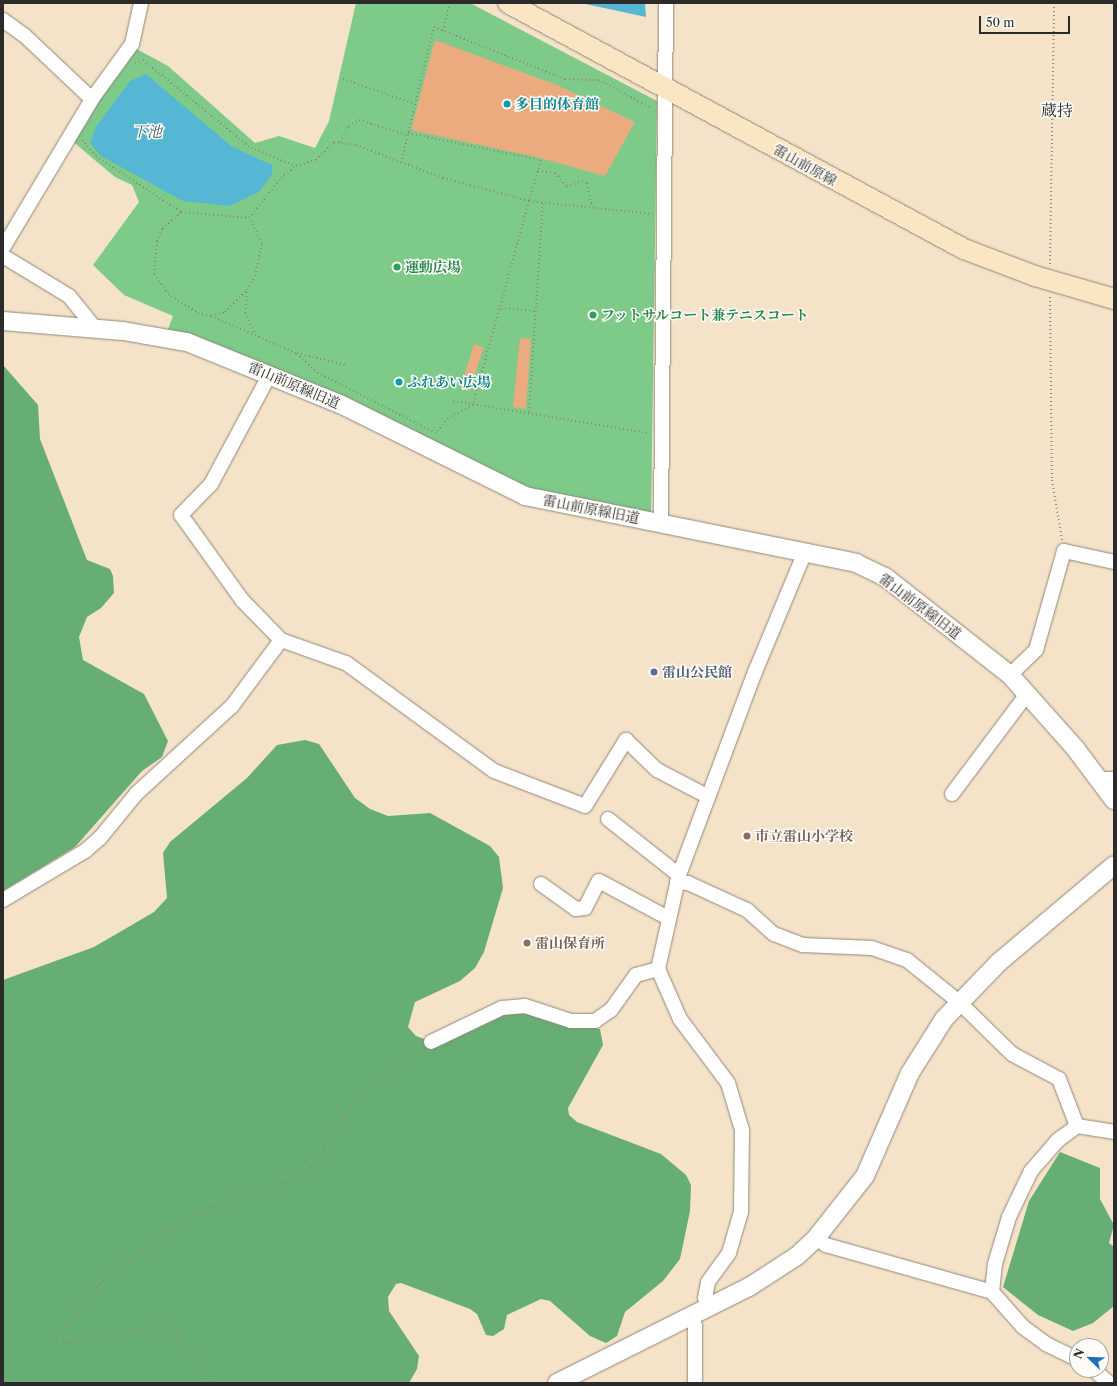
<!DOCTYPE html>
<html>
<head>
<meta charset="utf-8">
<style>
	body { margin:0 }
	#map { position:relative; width:1117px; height:1386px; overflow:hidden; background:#f5e3c9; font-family:"Libre Caslon Text","Noto Serif JP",serif }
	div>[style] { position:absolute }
	.green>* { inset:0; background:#7eca88 }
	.forest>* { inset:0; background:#66ae74 }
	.water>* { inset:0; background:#55b7d4 }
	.building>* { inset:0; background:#ebab7e; transform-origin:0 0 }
	.path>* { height:2px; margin-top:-1px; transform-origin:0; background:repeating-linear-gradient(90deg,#90877a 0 1px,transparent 0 4px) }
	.roads { filter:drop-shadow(0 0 1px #90877a) drop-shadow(0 0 1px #90877a) }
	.minor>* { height:14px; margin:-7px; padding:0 7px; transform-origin:7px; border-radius:7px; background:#fff }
	.tertiary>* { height:18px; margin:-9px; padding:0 9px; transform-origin:9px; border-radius:9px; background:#fff }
	.secondary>* { height:20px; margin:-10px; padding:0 10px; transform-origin:10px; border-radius:10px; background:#fbe6c4 }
	.dots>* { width:11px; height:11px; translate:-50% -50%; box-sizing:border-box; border:2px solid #fdfcf7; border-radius:50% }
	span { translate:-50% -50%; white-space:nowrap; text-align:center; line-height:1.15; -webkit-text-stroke:3px #fdfcf7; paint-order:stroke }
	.culture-label { font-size:14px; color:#0d838f; font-weight:700 }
	.left { translate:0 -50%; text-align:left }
	.street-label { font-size:14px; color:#2b2b2b }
	.leisure-label { font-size:14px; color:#27864d; font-weight:700 }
	.service-label { font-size:14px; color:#4e5e75; font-weight:700 }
	.education-label { font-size:14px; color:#785e54; font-weight:700 }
	.water-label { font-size:15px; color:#3a5c66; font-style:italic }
	.quarter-label { font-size:16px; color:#2b2b2b }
	.frame { position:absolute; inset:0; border:4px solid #2b2b2b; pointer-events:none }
	.north { position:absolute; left:1069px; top:1338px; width:40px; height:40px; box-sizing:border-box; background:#fdfcf7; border:1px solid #a9a8a5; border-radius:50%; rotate:293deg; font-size:11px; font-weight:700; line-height:16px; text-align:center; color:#2b2b2b }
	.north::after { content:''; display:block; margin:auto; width:14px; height:18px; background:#1f6fb2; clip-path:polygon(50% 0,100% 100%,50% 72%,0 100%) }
	.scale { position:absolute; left:979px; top:16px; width:91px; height:18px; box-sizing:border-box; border:2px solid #2b2b2b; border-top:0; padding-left:5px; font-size:12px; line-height:14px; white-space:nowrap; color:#2b2b2b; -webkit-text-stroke:3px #fdfcf7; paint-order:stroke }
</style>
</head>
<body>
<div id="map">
	<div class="green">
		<div style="clip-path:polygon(356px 3px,470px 3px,657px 101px,651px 517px,526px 492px,167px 332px,173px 316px,124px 295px,93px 265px,139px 202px,132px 185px,115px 177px,71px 140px,133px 47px,168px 66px,255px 143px,279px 136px,315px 148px,329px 121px)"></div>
	</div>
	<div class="forest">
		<div style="clip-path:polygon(3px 365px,38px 405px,40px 439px,87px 560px,110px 569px,113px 576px,114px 593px,101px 608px,87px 617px,79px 637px,83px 660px,144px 694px,168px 741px,162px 757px,142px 771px,75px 847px,3px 891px)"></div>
		<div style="clip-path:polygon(305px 740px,319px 744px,355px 798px,370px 809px,388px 816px,430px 813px,490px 846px,499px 857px,503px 888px,484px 952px,475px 968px,460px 981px,415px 1002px,408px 1027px,416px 1036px,424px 1039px,508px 1013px,524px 1012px,600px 1029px,603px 1045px,568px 1108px,569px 1115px,577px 1122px,661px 1154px,686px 1175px,691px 1185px,690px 1211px,680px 1259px,663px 1281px,625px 1312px,617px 1336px,606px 1343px,590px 1336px,550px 1301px,541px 1299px,507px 1315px,504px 1329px,493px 1336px,486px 1335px,477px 1314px,470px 1309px,401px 1283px,396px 1284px,388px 1297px,389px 1311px,419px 1356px,417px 1369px,409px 1383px,3px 1383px,3px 980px,94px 947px,154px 912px,167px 898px,163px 853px,170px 842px,247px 778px,277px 745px)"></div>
		<div style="clip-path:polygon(1060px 1152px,1100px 1168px,1100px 1199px,1114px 1225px,1109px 1243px,1114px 1247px,1114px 1306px,1093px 1323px,1073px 1331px,1038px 1315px,1003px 1287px,1029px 1201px)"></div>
	</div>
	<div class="water">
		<div style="clip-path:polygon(581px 3px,645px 3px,646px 17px)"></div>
		<div style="clip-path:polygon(146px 74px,231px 146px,272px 165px,272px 174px,260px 191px,230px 206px,183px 201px,101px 156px,90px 143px,96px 127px,130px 81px)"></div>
	</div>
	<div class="building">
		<div style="clip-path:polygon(435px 40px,557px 85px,635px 122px,605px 176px,536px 157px,411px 130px)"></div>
		<div style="clip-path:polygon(520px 338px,531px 339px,526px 409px,513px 407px)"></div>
		<div style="left:474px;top:344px;width:10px;height:46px;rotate:17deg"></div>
	</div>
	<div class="path">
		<div style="left:443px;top:31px;width:29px;rotate:-76deg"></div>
		<div style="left:135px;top:63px;width:9px;rotate:-21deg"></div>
		<div style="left:143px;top:60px;width:139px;rotate:39.2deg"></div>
		<div style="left:251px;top:148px;width:48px;rotate:21.8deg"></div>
		<div style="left:343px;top:79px;width:76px;rotate:19.1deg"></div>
		<div style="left:408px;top:133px;width:136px;rotate:11.5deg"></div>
		<div style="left:541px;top:160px;width:43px;rotate:106.3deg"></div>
		<div style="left:529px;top:201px;width:124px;rotate:6deg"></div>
		<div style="left:82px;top:140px;width:21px;rotate:49deg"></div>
		<div style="left:96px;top:156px;width:102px;rotate:33.4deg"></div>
		<div style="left:181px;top:212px;width:68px;rotate:5deg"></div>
		<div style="left:249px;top:218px;width:51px;rotate:-51.3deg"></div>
		<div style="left:281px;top:178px;width:19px;rotate:-39deg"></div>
		<div style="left:296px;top:166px;width:21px;rotate:-17deg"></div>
		<div style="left:316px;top:160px;width:25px;rotate:-45deg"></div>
		<div style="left:334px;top:142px;width:22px;rotate:8deg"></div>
		<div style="left:356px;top:145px;width:93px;rotate:20.8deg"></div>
		<div style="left:443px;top:178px;width:89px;rotate:15deg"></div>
		<div style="left:529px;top:201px;width:212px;rotate:105.4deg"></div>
		<div style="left:473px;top:405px;width:28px;rotate:153deg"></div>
		<div style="left:448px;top:418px;width:19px;rotate:129deg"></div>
		<div style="left:436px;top:433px;width:132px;rotate:-153deg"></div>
		<div style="left:318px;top:373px;width:30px;rotate:-138deg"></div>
		<div style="left:296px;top:353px;width:93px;rotate:-156.5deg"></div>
		<div style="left:340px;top:142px;width:18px;rotate:-61deg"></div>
		<div style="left:349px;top:126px;width:12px;rotate:-31deg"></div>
		<div style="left:359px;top:120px;width:50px;rotate:17.4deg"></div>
		<div style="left:401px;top:163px;width:140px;rotate:-76.4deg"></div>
		<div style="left:434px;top:27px;width:141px;rotate:21.7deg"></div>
		<div style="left:565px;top:79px;width:34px;rotate:2deg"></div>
		<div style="left:599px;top:80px;width:59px;rotate:28.3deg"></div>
		<div style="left:538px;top:171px;width:17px;rotate:7deg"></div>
		<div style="left:555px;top:173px;width:18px;rotate:49deg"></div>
		<div style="left:567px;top:187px;width:16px;rotate:-22deg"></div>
		<div style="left:582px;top:181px;width:5px;rotate:22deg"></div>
		<div style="left:587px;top:183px;width:24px;rotate:78deg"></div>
		<div style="left:181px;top:212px;width:25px;rotate:138deg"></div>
		<div style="left:162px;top:229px;width:13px;rotate:113deg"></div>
		<div style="left:157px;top:241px;width:33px;rotate:95deg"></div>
		<div style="left:154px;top:274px;width:24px;rotate:55deg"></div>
		<div style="left:168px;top:294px;width:36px;rotate:32deg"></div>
		<div style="left:198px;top:313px;width:13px;rotate:13deg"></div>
		<div style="left:211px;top:316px;width:15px;rotate:-16deg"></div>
		<div style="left:225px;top:312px;width:31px;rotate:-45deg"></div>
		<div style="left:247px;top:290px;width:16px;rotate:-60deg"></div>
		<div style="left:255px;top:276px;width:34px;rotate:-78deg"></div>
		<div style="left:262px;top:243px;width:28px;rotate:-117deg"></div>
		<div style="left:1050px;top:264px;width:261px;rotate:-89.1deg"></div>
		<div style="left:247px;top:292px;width:21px;rotate:95deg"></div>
		<div style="left:245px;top:313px;width:25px;rotate:64deg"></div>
		<div style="left:1050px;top:297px;width:183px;rotate:89.4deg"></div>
		<div style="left:1052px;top:480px;width:61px;rotate:80.5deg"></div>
		<div style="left:501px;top:308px;width:34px;rotate:5deg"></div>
		<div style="left:297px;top:353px;width:50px;rotate:13.8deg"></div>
		<div style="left:453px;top:401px;width:199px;rotate:9.3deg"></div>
		<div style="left:529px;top:412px;width:212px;rotate:-86.2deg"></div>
		<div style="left:208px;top:1383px;width:58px;rotate:-123.7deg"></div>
		<div style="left:176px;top:1335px;width:13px;rotate:-148deg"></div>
		<div style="left:165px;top:1328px;width:11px;rotate:-175deg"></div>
		<div style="left:154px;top:1327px;width:90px;rotate:169.8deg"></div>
		<div style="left:65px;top:1343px;width:8px;rotate:-104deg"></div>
		<div style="left:63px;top:1335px;width:13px;rotate:-63deg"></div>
		<div style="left:69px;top:1323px;width:50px;rotate:-51.5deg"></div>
		<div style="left:100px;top:1284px;width:90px;rotate:-38.7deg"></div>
		<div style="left:170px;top:1228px;width:45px;rotate:-26.6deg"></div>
		<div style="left:210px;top:1208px;width:89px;rotate:-19deg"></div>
		<div style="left:294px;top:1179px;width:22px;rotate:-34deg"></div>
		<div style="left:312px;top:1167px;width:85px;rotate:-57.4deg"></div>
		<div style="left:358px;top:1095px;width:77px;rotate:-35.5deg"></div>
	</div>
	<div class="roads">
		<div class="minor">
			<div style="left:3px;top:20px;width:26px;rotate:36deg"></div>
			<div style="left:24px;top:35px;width:93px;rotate:43.3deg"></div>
			<div style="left:3px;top:248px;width:174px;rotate:-59.1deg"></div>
			<div style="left:92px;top:99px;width:68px;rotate:-54deg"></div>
			<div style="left:132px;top:44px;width:42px;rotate:-77.6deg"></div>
			<div style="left:3px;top:256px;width:77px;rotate:31.2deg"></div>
			<div style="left:69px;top:296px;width:40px;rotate:51deg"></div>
			<div style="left:270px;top:374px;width:125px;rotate:118.2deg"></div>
			<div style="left:211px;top:484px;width:43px;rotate:134.1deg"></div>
			<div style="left:181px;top:515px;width:105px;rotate:54.3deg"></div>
			<div style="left:242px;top:600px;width:56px;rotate:45.7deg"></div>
			<div style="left:281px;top:640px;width:69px;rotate:19.5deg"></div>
			<div style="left:346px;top:663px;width:183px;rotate:36.1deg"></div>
			<div style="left:494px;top:771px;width:97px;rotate:21deg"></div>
			<div style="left:585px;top:806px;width:78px;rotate:-58.2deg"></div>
			<div style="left:626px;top:740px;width:43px;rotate:44.1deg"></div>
			<div style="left:657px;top:770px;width:56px;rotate:27.5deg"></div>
			<div style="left:661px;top:523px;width:520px;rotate:-89.45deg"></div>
			<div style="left:1010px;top:675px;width:36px;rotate:-44deg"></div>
			<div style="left:1036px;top:650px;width:103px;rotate:-74.2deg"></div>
			<div style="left:1064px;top:551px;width:51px;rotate:12.4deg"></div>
			<div style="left:1098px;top:779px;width:16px"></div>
			<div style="left:952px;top:794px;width:125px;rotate:-53.1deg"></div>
			<div style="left:608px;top:819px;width:90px;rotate:38.3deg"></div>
			<div style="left:677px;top:882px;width:11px;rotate:5deg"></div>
			<div style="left:688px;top:883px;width:65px;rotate:24.6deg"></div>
			<div style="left:747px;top:910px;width:36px;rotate:42deg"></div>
			<div style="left:774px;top:934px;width:31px;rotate:21deg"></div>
			<div style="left:803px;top:945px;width:69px;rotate:2.5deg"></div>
			<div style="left:872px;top:948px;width:37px;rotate:19deg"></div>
			<div style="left:907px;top:960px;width:67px;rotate:38.9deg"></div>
			<div style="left:959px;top:1002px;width:74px;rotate:44.5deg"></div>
			<div style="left:1012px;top:1054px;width:53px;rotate:28deg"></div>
			<div style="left:1059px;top:1079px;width:50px;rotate:69deg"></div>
			<div style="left:1077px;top:1126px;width:37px;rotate:9deg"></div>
			<div style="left:541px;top:884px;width:43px;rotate:35.5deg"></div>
			<div style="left:576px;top:909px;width:9px;rotate:-6deg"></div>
			<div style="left:585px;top:908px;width:30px;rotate:-63deg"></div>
			<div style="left:599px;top:881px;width:78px;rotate:28.2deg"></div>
			<div style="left:3px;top:900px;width:96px;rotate:-30.9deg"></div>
			<div style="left:85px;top:851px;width:20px;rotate:-41deg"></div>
			<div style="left:100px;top:838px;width:58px;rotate:-50.6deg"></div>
			<div style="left:137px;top:793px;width:129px;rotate:-42.5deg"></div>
			<div style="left:232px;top:706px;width:82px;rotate:-53.4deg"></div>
			<div style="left:431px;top:1042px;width:79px;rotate:-25.6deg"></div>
			<div style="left:502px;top:1008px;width:23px;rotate:-5deg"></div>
			<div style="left:525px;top:1006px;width:48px;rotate:18.1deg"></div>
			<div style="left:571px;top:1021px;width:24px"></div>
			<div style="left:595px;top:1021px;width:19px;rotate:-35deg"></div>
			<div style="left:611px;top:1010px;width:43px;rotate:-54.5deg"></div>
			<div style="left:636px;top:975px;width:23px;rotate:-15deg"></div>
			<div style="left:816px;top:1238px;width:12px;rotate:35deg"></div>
			<div style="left:826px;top:1245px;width:173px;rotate:15.8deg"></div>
			<div style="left:992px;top:1292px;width:47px;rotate:48.5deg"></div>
			<div style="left:1023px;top:1327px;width:29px;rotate:36deg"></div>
			<div style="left:1046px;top:1344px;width:34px;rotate:26deg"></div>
			<div style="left:992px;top:1292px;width:28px;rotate:-84deg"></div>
			<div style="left:995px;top:1264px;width:49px;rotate:-73.4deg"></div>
			<div style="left:1009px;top:1217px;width:51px;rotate:-64.4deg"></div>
			<div style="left:1031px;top:1171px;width:41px;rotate:-48.9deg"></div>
			<div style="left:1058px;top:1140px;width:24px;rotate:-36deg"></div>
			<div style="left:708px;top:1307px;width:9px;rotate:-108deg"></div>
			<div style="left:705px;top:1298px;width:16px;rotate:-79deg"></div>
			<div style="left:708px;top:1282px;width:36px;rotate:-54deg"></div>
			<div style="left:729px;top:1253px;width:43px;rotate:-73.7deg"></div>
			<div style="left:741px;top:1212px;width:82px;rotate:-89.3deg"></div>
			<div style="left:742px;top:1130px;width:49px;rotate:-106.6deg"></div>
			<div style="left:728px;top:1083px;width:80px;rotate:-126.9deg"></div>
			<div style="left:680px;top:1019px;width:55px;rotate:-113.7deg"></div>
			<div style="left:658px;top:969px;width:96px;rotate:-77.4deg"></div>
			<div style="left:679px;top:875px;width:217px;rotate:-69.5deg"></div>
			<div style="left:755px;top:672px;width:130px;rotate:-67.4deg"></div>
			<div style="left:691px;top:1316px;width:11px;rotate:68deg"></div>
			<div style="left:695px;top:1326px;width:57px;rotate:90deg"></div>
			<div style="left:1094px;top:1370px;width:20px;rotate:41deg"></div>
		</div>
		<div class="tertiary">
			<div style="left:3px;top:321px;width:120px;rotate:4.8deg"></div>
			<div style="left:123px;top:331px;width:65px;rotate:9.8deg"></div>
			<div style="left:187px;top:342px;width:165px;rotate:22.1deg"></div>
			<div style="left:340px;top:404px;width:207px;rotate:26.4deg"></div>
			<div style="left:525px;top:496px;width:338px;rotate:11.4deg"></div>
			<div style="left:856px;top:563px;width:32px;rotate:26deg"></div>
			<div style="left:885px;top:577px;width:159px;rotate:38.1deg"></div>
			<div style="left:1010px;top:675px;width:98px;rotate:48.3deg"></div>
			<div style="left:1075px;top:748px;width:65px;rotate:53.1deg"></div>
			<div style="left:557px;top:1383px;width:215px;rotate:-26.6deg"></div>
			<div style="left:749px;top:1287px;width:57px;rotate:-32.9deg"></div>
			<div style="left:797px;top:1256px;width:26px;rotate:-43deg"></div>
			<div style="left:816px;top:1238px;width:79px;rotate:-51.7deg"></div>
			<div style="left:865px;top:1176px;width:112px;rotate:-66.4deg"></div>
			<div style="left:910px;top:1073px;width:64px;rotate:-57.8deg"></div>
			<div style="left:944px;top:1019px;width:79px;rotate:-46deg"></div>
			<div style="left:999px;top:962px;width:150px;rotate:-40.1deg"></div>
		</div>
		<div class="secondary">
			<div style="left:508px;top:3px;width:518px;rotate:28.35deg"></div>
			<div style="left:964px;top:249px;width:76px;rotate:20.8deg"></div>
			<div style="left:1035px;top:276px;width:82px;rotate:16.2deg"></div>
		</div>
	</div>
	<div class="dots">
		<div style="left:507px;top:104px;background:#0f9aa8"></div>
		<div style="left:397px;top:267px;background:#2e9e5b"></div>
		<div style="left:593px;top:315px;background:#2e9e5b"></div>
		<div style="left:399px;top:382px;background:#0f9aa8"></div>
		<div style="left:654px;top:672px;background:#5c6f8a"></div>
		<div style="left:747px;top:836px;background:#8d6e63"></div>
		<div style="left:527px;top:943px;background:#8d6e63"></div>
	</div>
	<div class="culture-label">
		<span class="left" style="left:515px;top:104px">多目的体育館</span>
		<span class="left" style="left:407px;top:382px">ふれあい広場</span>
	</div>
	<div class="street-label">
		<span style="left:805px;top:165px;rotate:29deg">雷山前原線</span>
		<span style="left:294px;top:385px;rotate:23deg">雷山前原線旧道</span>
		<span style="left:591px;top:509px;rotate:11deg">雷山前原線旧道</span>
		<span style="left:920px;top:606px;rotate:37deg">雷山前原線旧道</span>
	</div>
	<div class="leisure-label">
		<span class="left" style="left:405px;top:267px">運動広場</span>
		<span class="left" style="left:601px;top:315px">フットサルコート兼テニスコート</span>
	</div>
	<div class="service-label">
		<span class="left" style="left:662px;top:672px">雷山公民館</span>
	</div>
	<div class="education-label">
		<span class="left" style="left:755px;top:836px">市立雷山小学校</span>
		<span class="left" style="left:535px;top:943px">雷山保育所</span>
	</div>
	<div class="water-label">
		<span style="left:147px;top:132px">下池</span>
	</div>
	<div class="quarter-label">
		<span style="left:1057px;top:110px">蔵持</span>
	</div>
	<div class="frame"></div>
	<div class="north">N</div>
	<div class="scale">50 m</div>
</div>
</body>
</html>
